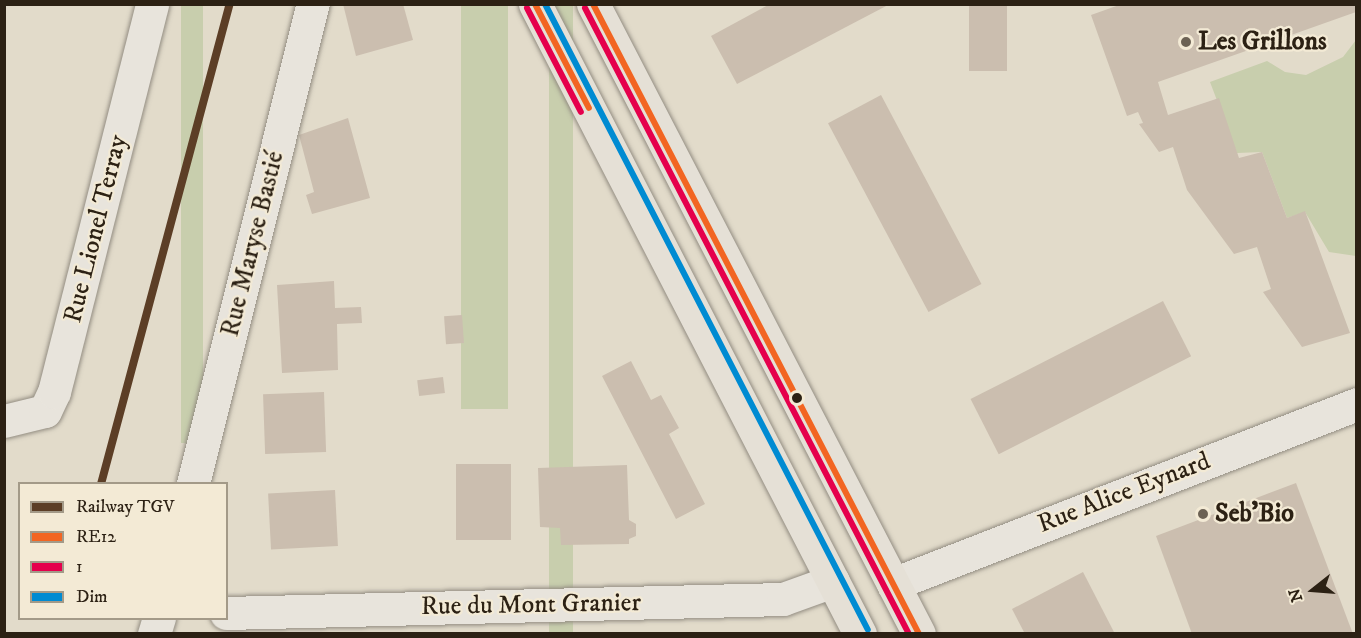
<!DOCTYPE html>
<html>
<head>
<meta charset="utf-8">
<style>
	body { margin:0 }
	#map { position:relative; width:1361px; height:638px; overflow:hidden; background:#e2dbca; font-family:"IM FELL DW Pica",serif }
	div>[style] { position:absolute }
	.green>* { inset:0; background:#c8cead; transform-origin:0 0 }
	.building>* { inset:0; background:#cbbeaf; transform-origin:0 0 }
	.roads { filter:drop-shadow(0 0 2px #938d82) drop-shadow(0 0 2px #938d82) }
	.minor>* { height:33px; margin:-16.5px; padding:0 16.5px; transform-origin:16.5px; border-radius:16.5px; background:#e8e4dc }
	.primary>* { height:33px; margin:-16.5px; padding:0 16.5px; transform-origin:16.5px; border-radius:16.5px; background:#e5e0d6 }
	.bus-1>* { height:6px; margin:-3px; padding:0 3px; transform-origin:3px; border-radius:3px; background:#f26522 }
	.bus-2>* { height:6px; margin:-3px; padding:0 3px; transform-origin:3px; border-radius:3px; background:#e5004c }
	.bus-3>* { height:6px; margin:-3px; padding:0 3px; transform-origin:3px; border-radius:3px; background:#008bd2 }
	.rail-1>* { height:8px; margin:-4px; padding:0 4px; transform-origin:4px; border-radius:4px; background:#5c3e26 }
	.dots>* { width:16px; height:16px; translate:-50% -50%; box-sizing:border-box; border:3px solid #f3ead5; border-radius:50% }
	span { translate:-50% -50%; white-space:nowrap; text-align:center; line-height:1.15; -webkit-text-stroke:4.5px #f3ead5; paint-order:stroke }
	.poi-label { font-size:26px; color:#2c2114; font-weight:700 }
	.left { translate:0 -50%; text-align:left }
	.street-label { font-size:26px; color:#2c2114 }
	.frame { position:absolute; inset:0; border:6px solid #2c2114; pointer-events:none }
	.legend { position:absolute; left:18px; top:482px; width:210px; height:138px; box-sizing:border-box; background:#f3ead5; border:2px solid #a39a88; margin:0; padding:8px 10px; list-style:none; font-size:18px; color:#2c2114 }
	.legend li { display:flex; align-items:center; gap:12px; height:30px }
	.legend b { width:30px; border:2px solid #a39a88 }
	.north { position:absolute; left:1283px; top:560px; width:60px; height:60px; -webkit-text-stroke:4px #f3ead5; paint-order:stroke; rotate:253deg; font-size:16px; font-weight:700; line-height:24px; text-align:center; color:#2c2114 }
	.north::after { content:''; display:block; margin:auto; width:21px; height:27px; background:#2c2114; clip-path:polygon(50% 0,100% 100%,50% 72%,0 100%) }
</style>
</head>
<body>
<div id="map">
	<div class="green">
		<div style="left:181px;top:5px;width:22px;height:438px"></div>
		<div style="left:461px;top:5px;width:47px;height:404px"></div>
		<div style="left:549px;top:5px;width:24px;height:708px"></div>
		<div style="clip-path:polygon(1356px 40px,1356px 256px,1329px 252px,1305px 212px,1287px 218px,1262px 152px,1237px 153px,1210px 82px,1267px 61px,1285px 72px,1306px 75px,1343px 57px)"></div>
	</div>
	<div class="building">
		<div style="clip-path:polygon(343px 4px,403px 4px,413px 40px,356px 56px)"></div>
		<div style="clip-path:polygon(770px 4px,890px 4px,737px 84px,711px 36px)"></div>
		<div style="left:969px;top:4px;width:38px;height:67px"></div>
		<div style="clip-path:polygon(1122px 4px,1356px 4px,1356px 12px,1158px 82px,1168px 115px,1219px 98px,1239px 158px,1262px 152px,1287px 218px,1305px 211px,1350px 333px,1302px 347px,1263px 292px,1271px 289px,1257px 247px,1234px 254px,1187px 190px,1173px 147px,1159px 152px,1139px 124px,1143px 123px,1138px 112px,1127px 116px,1091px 15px)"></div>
		<div style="left:881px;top:95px;width:214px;height:60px;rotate:62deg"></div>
		<div style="clip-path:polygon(348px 118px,370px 198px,312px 214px,306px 195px,314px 192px,299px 135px)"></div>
		<div style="clip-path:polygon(334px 281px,335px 308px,361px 307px,362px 323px,337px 324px,338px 370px,282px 373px,277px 285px)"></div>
		<div style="left:1163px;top:301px;width:62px;height:216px;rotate:63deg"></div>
		<div style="left:462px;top:315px;width:28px;height:18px;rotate:86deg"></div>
		<div style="clip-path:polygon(631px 361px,651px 400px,661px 395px,679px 428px,669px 434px,705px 504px,676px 519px,602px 376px)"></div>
		<div style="left:443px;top:377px;width:16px;height:26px;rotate:83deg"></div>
		<div style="left:324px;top:392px;width:60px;height:61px;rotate:88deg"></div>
		<div style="left:456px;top:464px;width:55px;height:76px"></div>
		<div style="clip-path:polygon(627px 465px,629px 520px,636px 524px,636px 536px,629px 539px,629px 544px,561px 545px,560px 528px,540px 527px,538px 468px)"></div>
		<div style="clip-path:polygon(1296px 483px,1353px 634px,1192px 634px,1156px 536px)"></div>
		<div style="left:335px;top:490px;width:56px;height:67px;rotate:87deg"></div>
		<div style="clip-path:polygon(1083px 572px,1115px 634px,1025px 634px,1012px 609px)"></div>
	</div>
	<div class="roads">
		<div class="minor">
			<div style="left:4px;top:421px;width:42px;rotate:-13.7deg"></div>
			<div style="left:45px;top:411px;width:21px;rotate:-65deg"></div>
			<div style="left:54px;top:392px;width:400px;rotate:-75.8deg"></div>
			<div style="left:193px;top:484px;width:495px;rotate:-76deg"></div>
			<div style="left:893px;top:584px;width:497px;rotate:-21.2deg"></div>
			<div style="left:226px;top:613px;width:557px;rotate:-1.44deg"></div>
			<div style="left:783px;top:599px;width:53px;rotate:-19.8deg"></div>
			<div style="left:154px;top:634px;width:17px;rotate:-73deg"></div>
		</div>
		<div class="primary">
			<div style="left:535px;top:4px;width:709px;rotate:62.71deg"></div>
			<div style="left:593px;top:4px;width:709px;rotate:62.64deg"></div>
		</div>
	</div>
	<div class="bus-1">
		<div style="left:535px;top:4px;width:117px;rotate:62.6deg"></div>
		<div style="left:593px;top:4px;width:709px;rotate:62.64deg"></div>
	</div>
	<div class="bus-2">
		<div style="left:527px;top:8px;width:117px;rotate:62.6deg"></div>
		<div style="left:585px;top:8px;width:705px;rotate:62.64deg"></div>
	</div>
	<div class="bus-3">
		<div style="left:545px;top:4px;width:704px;rotate:62.71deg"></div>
	</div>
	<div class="rail-1">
		<div style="left:101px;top:484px;width:497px;rotate:-75deg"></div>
	</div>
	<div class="dots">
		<div style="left:1186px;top:42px;background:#6c6254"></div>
		<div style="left:797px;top:398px;background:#2c2114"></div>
		<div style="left:1203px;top:514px;background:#6c6254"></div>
	</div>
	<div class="poi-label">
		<span class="left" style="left:1198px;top:42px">Les Grillons</span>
		<span class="left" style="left:1215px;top:514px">Seb'Bio</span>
	</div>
	<div class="street-label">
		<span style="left:96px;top:229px;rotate:-76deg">Rue Lionel Terray</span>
		<span style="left:253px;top:244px;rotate:-76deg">Rue Maryse Bastié</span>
		<span style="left:1124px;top:493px;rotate:-21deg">Rue Alice Eynard</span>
		<span style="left:531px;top:605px;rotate:-1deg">Rue du Mont Granier</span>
	</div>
	<div class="frame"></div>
	<ul class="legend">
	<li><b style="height:8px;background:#5c3e26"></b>Railway TGV</li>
	<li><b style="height:8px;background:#f26522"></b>RE12</li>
	<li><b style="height:8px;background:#e5004c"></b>1</li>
	<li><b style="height:8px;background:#008bd2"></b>Dim</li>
	</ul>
	<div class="north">N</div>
</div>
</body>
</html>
